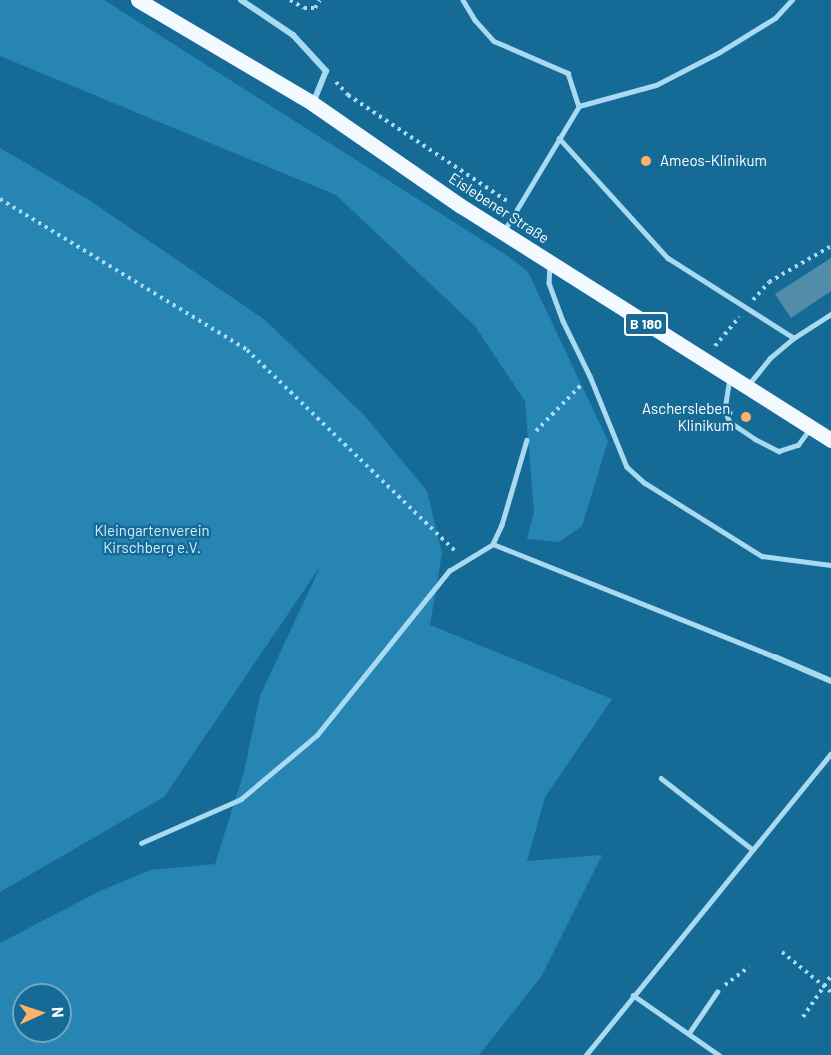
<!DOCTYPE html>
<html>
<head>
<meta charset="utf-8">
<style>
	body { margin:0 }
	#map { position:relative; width:831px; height:1055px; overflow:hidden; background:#166b96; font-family:Barlow,sans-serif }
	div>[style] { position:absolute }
	.green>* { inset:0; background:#2685b3 }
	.water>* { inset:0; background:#518ca9 }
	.path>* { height:4px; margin-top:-2px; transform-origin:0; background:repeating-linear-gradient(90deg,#a8daf1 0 3px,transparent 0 7.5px) }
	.lane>* { height:4.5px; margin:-2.25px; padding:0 2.25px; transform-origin:2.25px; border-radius:2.25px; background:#a8daf1 }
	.street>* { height:6px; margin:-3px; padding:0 3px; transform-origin:3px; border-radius:3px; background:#a8daf1 }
	.primary>* { height:15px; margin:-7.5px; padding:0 7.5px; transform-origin:7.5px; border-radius:7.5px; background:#f3faff }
	.dots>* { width:16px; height:16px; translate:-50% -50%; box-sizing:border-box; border:3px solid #166b96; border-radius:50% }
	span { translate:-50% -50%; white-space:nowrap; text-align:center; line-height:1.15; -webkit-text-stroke:5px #166b96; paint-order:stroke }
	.shield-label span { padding:2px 4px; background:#166b96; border:2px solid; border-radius:4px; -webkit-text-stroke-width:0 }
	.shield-label { font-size:14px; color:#fff; font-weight:700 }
	.poi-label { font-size:15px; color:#fff }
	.left { translate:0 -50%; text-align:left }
	.right { translate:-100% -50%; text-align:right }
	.street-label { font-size:15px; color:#fff }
	.park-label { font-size:15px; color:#d0eefc }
	.north { position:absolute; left:12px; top:983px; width:60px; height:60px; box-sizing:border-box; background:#166b96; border:2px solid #73a6c0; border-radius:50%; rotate:87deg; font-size:16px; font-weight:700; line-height:24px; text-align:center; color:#fff }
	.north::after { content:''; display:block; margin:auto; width:21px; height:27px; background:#ffb269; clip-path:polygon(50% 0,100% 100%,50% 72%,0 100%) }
</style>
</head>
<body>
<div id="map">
	<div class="green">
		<div style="clip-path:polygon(0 0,104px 0,509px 257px,528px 272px,608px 441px,582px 526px,559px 542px,527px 539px,534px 512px,525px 401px,475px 326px,336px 195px,0 56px)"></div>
		<div style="clip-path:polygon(evenodd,0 148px,89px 200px,265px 320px,364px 415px,427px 491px,442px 553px,430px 625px,612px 699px,545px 797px,527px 861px,602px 855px,541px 977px,479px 1055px,0 1055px,0 943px,98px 892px,150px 870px,215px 864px,244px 772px,260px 696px,321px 565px,164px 797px,0 892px,0 148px,24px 995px,60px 995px,60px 1031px,24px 1031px,24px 995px)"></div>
	</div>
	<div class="water">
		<div style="clip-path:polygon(831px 258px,831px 291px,791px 318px,775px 294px)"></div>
	</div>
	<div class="path">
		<div style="left:290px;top:0;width:16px;rotate:30deg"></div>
		<div style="left:304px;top:8px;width:11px"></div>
		<div style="left:315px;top:8px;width:9px;rotate:-58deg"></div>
		<div style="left:336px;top:82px;width:18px;rotate:47deg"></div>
		<div style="left:348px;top:95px;width:191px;rotate:33.7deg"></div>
		<div style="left:0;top:199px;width:289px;rotate:31.4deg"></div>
		<div style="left:247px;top:350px;width:292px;rotate:44deg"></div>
		<div style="left:753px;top:300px;width:24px;rotate:-48deg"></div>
		<div style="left:769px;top:282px;width:72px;rotate:-30.1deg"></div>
		<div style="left:715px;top:346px;width:38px;rotate:-50deg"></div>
		<div style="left:536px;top:431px;width:64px;rotate:-45.6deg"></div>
		<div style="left:782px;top:952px;width:63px;rotate:39.2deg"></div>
		<div style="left:725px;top:985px;width:30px;rotate:-37deg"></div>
		<div style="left:803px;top:1017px;width:50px;rotate:-55.7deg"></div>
	</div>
	<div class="lane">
		<div style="left:463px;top:0;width:23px;rotate:59deg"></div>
		<div style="left:475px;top:20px;width:28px;rotate:48deg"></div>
		<div style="left:494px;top:41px;width:81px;rotate:23.4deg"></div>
		<div style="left:568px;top:73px;width:35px;rotate:72deg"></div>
		<div style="left:559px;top:138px;width:162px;rotate:47.8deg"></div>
		<div style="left:668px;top:258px;width:149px;rotate:32.4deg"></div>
		<div style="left:504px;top:231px;width:146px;rotate:-59deg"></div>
		<div style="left:579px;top:106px;width:80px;rotate:-15.3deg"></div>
		<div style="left:656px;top:85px;width:72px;rotate:-27.3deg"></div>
		<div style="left:720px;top:52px;width:65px;rotate:-31.7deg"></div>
		<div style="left:775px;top:18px;width:25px;rotate:-47deg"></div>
		<div style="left:550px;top:265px;width:18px;rotate:93deg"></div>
		<div style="left:549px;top:283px;width:40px;rotate:69.8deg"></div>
		<div style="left:563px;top:321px;width:61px;rotate:63.9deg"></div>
		<div style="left:590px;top:376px;width:98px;rotate:67.9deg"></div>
		<div style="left:627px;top:467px;width:24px;rotate:42deg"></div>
		<div style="left:645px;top:483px;width:138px;rotate:32deg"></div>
		<div style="left:762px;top:556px;width:70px;rotate:7.4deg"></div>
		<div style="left:730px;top:378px;width:33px;rotate:99deg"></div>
		<div style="left:725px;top:411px;width:12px;rotate:66deg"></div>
		<div style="left:730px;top:422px;width:30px;rotate:34deg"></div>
		<div style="left:755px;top:439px;width:27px;rotate:27deg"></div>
		<div style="left:779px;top:451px;width:20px;rotate:-18deg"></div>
		<div style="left:798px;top:445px;width:19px;rotate:-54deg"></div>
		<div style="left:749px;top:384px;width:33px;rotate:-51deg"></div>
		<div style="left:770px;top:358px;width:31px;rotate:-40deg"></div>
		<div style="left:794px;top:338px;width:44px;rotate:-33deg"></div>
		<div style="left:527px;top:440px;width:89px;rotate:106.4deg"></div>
		<div style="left:502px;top:525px;width:21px;rotate:115deg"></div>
		<div style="left:493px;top:544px;width:304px;rotate:21.8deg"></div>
		<div style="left:661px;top:778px;width:115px;rotate:38deg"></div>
		<div style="left:141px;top:843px;width:109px;rotate:-23.7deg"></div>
		<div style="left:241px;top:799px;width:99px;rotate:-40.1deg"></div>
		<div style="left:317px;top:735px;width:211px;rotate:-51.2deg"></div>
		<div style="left:449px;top:571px;width:52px;rotate:-31.5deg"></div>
		<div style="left:633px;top:995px;width:105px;rotate:34.9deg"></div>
		<div style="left:689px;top:1033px;width:50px;rotate:-55.7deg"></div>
		<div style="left:586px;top:1055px;width:388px;rotate:-50.9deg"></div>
	</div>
	<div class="street">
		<div style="left:241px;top:0;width:63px;rotate:33.9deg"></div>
		<div style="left:293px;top:35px;width:49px;rotate:47.5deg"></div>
		<div style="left:326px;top:71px;width:35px;rotate:112deg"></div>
		<div style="left:775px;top:657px;width:61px;rotate:23.2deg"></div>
	</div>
	<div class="primary">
		<div style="left:138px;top:0;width:202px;rotate:30.6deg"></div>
		<div style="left:312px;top:103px;width:181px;rotate:34.7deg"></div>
		<div style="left:461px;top:206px;width:438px;rotate:32.3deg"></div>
	</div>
	<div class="dots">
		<div style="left:646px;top:161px;background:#ffb269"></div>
		<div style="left:746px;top:417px;background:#ffb269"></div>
	</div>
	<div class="shield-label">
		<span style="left:646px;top:324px">B 180</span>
	</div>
	<div class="poi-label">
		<span class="left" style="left:660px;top:161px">Ameos-Klinikum</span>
		<span class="right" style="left:734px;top:417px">Aschersleben,<br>Klinikum</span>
	</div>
	<div class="street-label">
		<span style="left:499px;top:208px;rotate:33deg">Eislebener Straße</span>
	</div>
	<div class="park-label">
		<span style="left:152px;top:539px">Kleingartenverein<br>Kirschberg e.V.</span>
	</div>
	<div class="north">N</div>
</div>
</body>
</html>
